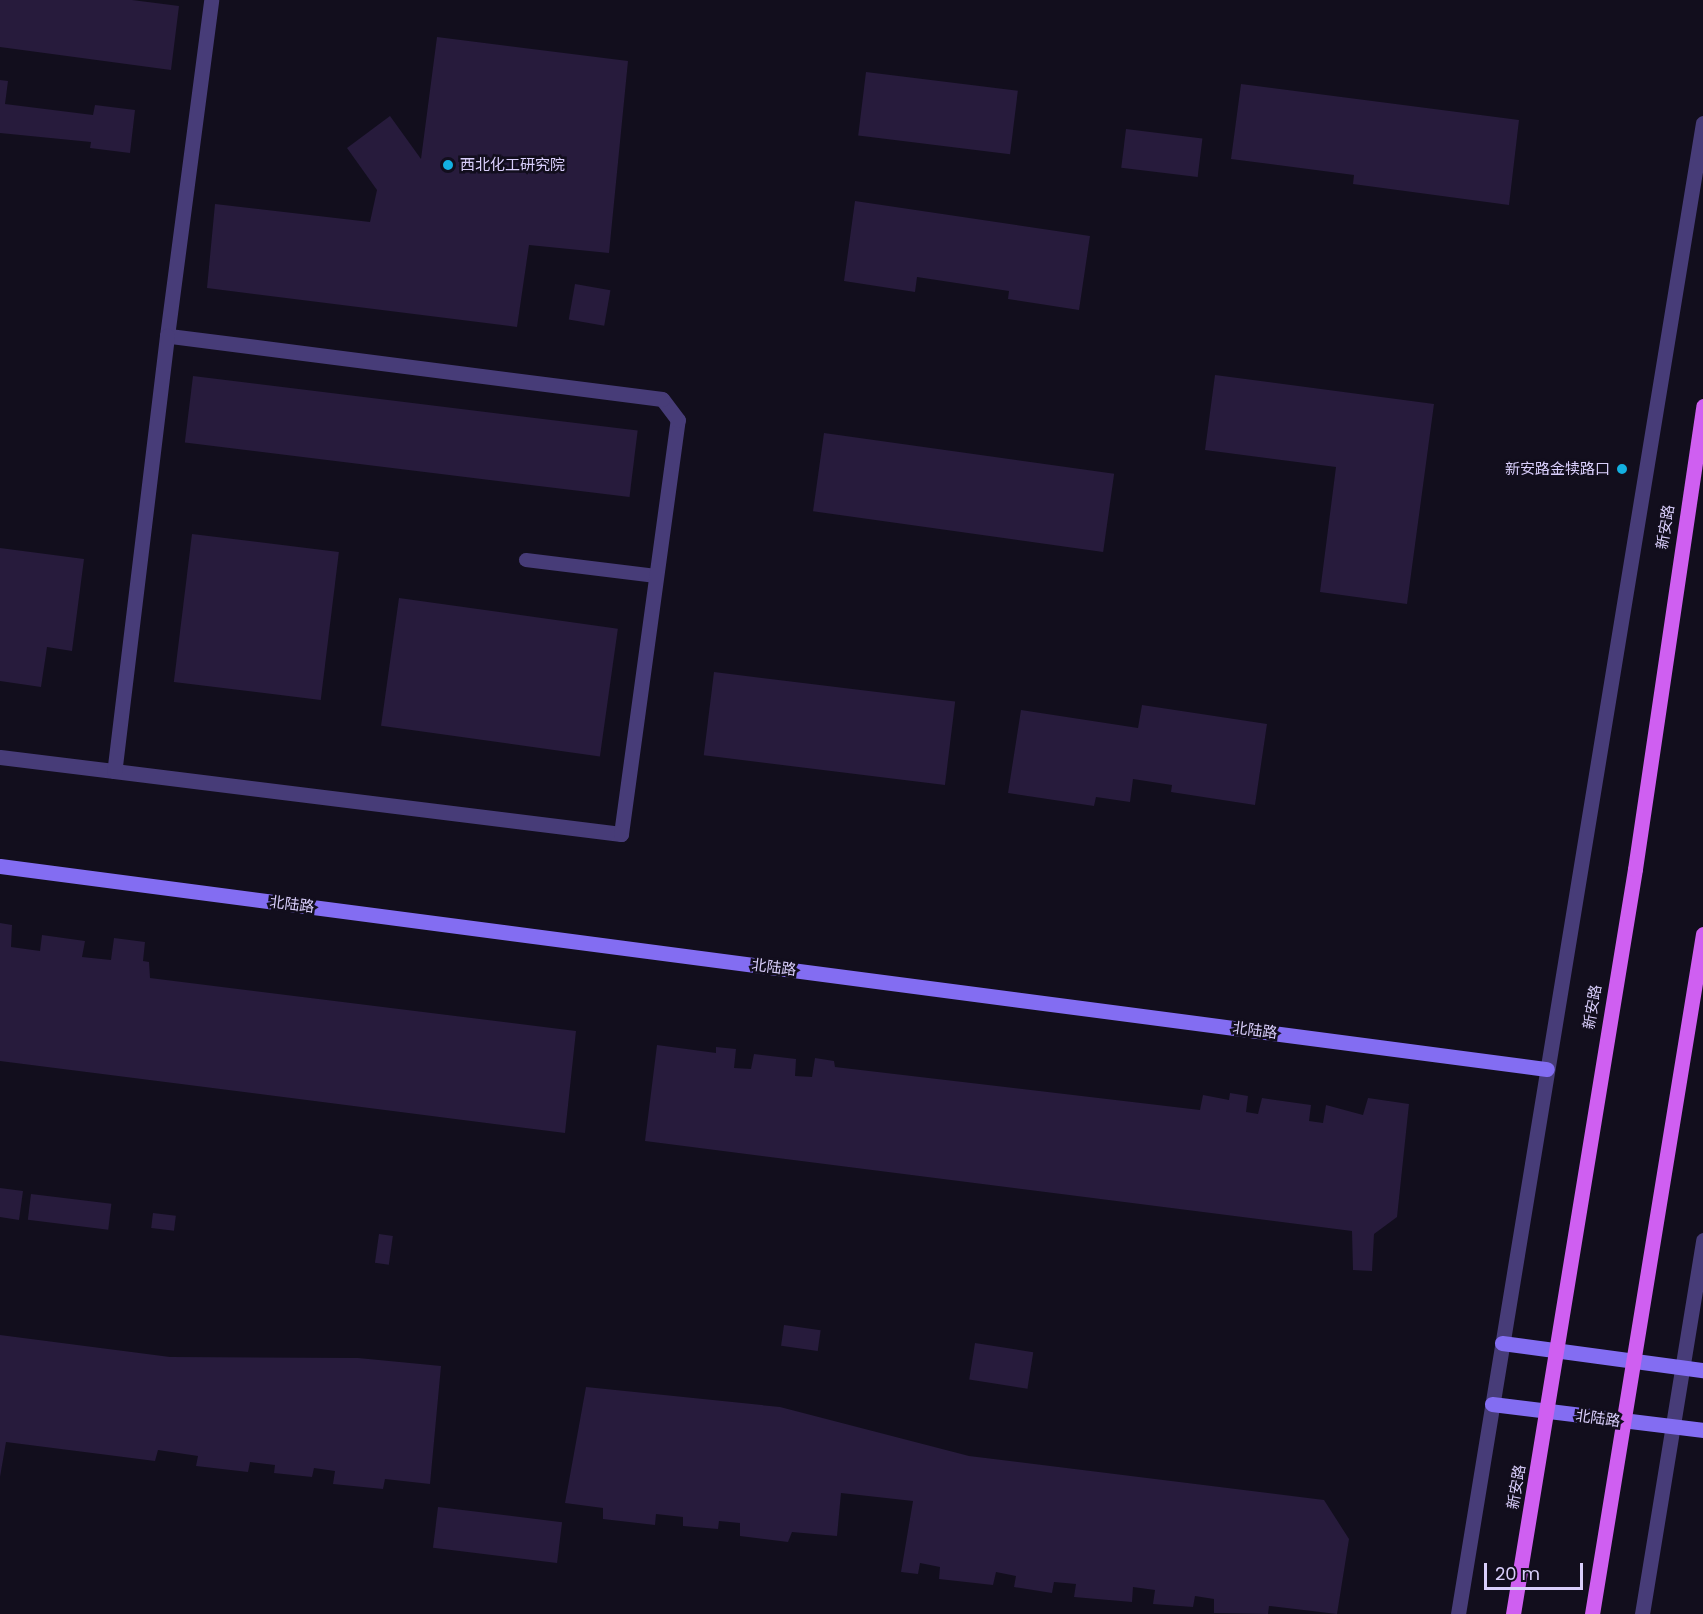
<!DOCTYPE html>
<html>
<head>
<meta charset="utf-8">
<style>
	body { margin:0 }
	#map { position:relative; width:1703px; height:1614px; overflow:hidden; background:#120e1d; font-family:Poppins,"Noto Sans SC",sans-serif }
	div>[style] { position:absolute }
	.building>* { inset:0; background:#271b3c; transform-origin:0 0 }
	.lane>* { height:14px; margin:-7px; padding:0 7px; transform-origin:7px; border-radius:7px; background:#473c78 }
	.street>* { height:15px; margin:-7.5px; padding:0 7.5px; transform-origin:7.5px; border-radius:7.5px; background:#473c78 }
	.secondary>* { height:15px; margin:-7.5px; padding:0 7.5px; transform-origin:7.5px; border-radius:7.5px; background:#836df2 }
	.primary>* { height:15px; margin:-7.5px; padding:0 7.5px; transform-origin:7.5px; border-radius:7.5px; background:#cf5ff1 }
	.dots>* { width:16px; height:16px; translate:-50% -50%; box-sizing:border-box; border:3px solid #120e1d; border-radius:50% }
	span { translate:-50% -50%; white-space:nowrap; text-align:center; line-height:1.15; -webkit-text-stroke:5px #120e1d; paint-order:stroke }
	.poi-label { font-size:15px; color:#d9cefb }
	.left { translate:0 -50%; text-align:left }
	.right { translate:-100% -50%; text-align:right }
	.street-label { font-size:15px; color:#d9cefb }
	.scale { position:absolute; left:1484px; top:1563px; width:99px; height:27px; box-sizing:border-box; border:3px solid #d9cefb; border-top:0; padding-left:8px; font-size:18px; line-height:21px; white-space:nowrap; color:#d9cefb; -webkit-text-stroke:4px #120e1d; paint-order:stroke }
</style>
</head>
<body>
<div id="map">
	<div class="building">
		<div style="clip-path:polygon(0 0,132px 0,179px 6px,171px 70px,0 47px)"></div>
		<div style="clip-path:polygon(437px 37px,628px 61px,609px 253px,529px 245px,517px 327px,207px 288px,215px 204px,370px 222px,377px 190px,347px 148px,390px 116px,421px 159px)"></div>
		<div style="left:866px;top:72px;width:153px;height:64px;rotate:7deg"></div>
		<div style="clip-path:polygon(0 80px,8px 81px,5px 104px,93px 115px,95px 105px,135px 110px,130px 153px,90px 148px,91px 142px,0 133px)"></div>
		<div style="clip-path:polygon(1241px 84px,1519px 120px,1509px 205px,1353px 184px,1354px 175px,1231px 159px)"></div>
		<div style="left:1126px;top:129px;width:77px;height:39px;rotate:7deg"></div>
		<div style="clip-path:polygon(855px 201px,1090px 236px,1079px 310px,1008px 299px,1009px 291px,917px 277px,915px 292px,844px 281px)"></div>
		<div style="left:575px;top:284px;width:36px;height:36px;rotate:10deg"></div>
		<div style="clip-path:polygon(1215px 375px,1434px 404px,1407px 604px,1320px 592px,1336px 467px,1205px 450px)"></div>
		<div style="left:193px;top:376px;width:448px;height:67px;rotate:7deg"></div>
		<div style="left:824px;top:433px;width:293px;height:79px;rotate:8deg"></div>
		<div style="left:192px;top:534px;width:148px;height:149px;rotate:7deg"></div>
		<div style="clip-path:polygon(0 548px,84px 559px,72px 651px,47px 647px,41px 687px,0 681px)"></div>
		<div style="left:399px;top:598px;width:221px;height:129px;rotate:8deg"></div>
		<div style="left:714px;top:672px;width:243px;height:84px;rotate:7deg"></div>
		<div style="clip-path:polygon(1142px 705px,1267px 724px,1255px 805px,1171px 792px,1172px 785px,1133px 779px,1130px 802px,1096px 797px,1094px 806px,1008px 793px,1021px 710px,1138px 728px)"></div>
		<div style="clip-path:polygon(0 923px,12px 925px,11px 947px,40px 951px,42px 935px,85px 941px,82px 957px,111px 960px,114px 938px,145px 942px,143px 961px,149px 962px,150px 978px,576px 1031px,565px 1133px,0 1061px)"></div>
		<div style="clip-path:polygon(657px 1045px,716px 1053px,716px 1047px,736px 1049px,734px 1068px,751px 1069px,754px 1054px,796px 1059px,795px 1076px,812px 1077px,815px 1058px,834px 1061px,835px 1067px,1200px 1110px,1203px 1095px,1229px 1100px,1230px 1093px,1248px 1096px,1246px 1112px,1258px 1114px,1262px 1098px,1311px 1105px,1309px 1121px,1323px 1123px,1326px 1105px,1363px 1115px,1368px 1098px,1409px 1104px,1397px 1217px,1374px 1234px,1372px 1271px,1353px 1270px,1352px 1231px,645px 1141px)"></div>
		<div style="clip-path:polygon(0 1188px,23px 1191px,19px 1220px,0 1217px)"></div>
		<div style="left:31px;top:1194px;width:81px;height:26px;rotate:7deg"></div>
		<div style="left:153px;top:1213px;width:23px;height:15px;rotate:7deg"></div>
		<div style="left:379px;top:1234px;width:14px;height:29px;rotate:8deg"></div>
		<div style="left:784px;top:1325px;width:37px;height:21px;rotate:8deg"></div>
		<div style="clip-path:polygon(0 1335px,170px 1357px,358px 1358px,441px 1366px,430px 1484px,385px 1479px,383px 1489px,333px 1484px,335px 1471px,314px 1468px,312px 1477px,274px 1473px,275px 1465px,250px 1462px,248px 1472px,196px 1466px,198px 1456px,158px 1450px,155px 1461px,6px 1442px,0 1477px)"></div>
		<div style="left:975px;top:1343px;width:59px;height:37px;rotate:9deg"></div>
		<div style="clip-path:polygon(586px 1387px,780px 1407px,969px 1456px,1324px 1500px,1349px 1539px,1337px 1614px,1269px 1606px,1268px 1614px,1214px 1613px,1214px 1599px,1195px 1596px,1193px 1607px,1153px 1604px,1155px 1590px,1133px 1587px,1132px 1602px,1074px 1597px,1076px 1584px,1054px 1582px,1052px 1593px,1014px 1587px,1016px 1576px,996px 1572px,993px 1585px,939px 1579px,940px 1567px,920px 1563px,918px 1574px,901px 1572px,913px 1501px,841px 1493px,837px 1536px,792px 1532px,788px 1542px,740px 1536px,740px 1523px,719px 1521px,718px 1529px,683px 1526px,683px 1517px,656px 1514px,655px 1525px,603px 1519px,603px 1508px,565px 1503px)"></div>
		<div style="left:438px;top:1507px;width:125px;height:41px;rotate:7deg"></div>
	</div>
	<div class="lane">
		<div style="left:526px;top:560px;width:131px;rotate:7deg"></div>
	</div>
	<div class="street">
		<div style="left:167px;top:336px;width:339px;rotate:-82.5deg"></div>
		<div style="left:0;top:757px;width:115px;rotate:7deg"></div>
		<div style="left:114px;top:771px;width:511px;rotate:7.08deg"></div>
		<div style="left:621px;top:834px;width:418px;rotate:-82.2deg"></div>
		<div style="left:678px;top:420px;width:26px;rotate:-127deg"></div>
		<div style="left:662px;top:399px;width:499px;rotate:-172.7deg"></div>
		<div style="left:167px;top:336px;width:438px;rotate:96.9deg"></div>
		<div style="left:1458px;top:1614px;width:1511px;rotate:-80.67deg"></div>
		<div style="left:1642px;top:1614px;width:379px;rotate:-80.7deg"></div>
	</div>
	<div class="secondary">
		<div style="left:0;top:866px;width:1560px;rotate:7.48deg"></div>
		<div style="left:1502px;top:1343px;width:203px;rotate:7.7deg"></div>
		<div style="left:1492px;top:1404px;width:213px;rotate:7deg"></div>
	</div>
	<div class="primary">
		<div style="left:1513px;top:1614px;width:755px;rotate:-80.7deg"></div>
		<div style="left:1635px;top:869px;width:468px;rotate:-81.6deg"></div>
		<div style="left:1592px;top:1614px;width:689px;rotate:-80.73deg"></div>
	</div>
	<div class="dots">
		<div style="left:448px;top:165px;background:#13b0e1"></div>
		<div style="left:1622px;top:469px;background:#13b0e1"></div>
	</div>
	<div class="poi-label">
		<span class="left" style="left:460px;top:165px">西北化工研究院</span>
		<span class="right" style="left:1610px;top:469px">新安路金犊路口</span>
	</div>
	<div class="street-label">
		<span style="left:1665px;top:527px;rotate:-81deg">新安路</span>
		<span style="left:292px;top:904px;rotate:7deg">北陆路</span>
		<span style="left:774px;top:967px;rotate:7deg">北陆路</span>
		<span style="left:1592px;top:1007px;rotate:-80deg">新安路</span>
		<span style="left:1255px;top:1030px;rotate:7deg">北陆路</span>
		<span style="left:1598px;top:1418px;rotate:8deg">北陆路</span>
		<span style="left:1516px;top:1487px;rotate:-80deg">新安路</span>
	</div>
	<div class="scale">20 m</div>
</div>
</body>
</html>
